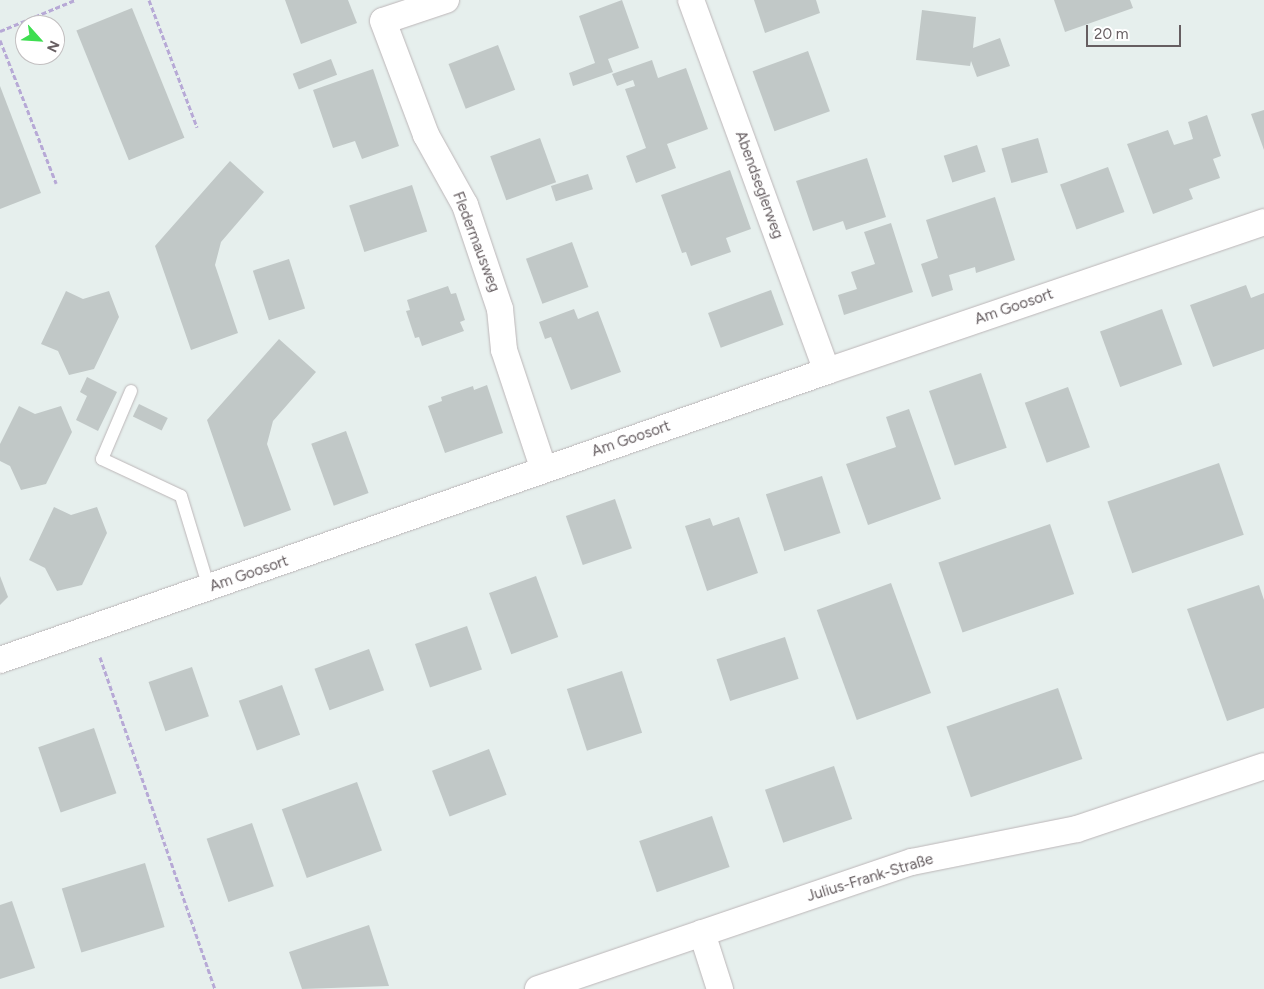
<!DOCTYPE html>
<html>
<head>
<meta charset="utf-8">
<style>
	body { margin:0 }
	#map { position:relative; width:1264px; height:989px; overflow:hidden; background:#e6efed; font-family:Figtree,sans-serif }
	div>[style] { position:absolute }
	.building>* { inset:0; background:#c1c8c7; transform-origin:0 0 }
	.path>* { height:3px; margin-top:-1.5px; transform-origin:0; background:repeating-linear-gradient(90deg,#b7a9d6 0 5px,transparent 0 7.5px) }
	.roads { filter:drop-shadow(0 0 1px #bcb6b8) drop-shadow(0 0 1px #bcb6b8) }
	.lane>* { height:12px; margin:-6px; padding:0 6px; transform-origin:6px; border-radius:6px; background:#fff }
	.street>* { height:26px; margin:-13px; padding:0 13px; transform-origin:13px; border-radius:13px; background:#fff }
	span { translate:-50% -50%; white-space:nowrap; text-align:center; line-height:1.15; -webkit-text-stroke:4px #fff; paint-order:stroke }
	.street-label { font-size:15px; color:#665e61 }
	.north { position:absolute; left:15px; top:15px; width:50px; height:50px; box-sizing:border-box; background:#fff; border:1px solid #c2bfc0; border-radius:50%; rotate:116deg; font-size:14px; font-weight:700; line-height:20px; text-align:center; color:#665e61 }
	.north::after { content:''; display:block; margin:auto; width:18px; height:22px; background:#3ede51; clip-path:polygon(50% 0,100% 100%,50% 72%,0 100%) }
	.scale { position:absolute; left:1086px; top:25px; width:95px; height:22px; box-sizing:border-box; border:2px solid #665e61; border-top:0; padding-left:6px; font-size:15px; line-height:18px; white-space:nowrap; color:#665e61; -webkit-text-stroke:4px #fff; paint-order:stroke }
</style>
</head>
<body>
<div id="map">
	<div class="building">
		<div style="clip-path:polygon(285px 0,348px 0,357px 23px,301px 44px)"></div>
		<div style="clip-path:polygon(622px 0,639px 48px,608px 59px,613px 72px,573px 86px,569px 73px,595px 63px,579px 16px)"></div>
		<div style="clip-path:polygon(754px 0,816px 0,820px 13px,765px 33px)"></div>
		<div style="clip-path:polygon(1054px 0,1130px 0,1133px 8px,1065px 32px)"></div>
		<div style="left:132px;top:8px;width:140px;height:60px;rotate:68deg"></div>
		<div style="clip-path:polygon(922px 10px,976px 17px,973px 48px,1000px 38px,1010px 66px,977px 77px,971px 61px,970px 66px,916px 60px)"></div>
		<div style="left:498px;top:45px;width:48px;height:53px;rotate:69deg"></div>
		<div style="left:808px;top:51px;width:64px;height:59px;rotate:70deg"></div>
		<div style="left:331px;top:59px;width:17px;height:41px;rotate:69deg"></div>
		<div style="clip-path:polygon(652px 60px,658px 78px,686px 68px,708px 129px,667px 144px,676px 168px,636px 183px,626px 156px,646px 148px,625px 89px,635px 86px,633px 80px,617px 86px,612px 74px)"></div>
		<div style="clip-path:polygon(373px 69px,399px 146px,362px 159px,355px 141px,333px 148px,313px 90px)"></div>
		<div style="clip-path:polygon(0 86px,41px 193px,0 209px)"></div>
		<div style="clip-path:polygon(1264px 110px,1264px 150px,1251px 114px)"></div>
		<div style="clip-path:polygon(1207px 115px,1221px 156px,1213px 159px,1220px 178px,1189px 189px,1193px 199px,1153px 214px,1127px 144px,1168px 130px,1174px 145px,1193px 139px,1188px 122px)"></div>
		<div style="left:540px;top:138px;width:47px;height:53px;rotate:70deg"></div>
		<div style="left:1038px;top:138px;width:36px;height:38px;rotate:74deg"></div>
		<div style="left:977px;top:145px;width:28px;height:35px;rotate:72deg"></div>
		<div style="clip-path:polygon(867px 158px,886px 217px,846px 230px,843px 221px,813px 231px,796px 181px)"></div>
		<div style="clip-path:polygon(230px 161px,264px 192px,221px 242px,215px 265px,238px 333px,191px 350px,155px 246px)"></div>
		<div style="left:1108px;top:167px;width:48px;height:51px;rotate:70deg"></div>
		<div style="clip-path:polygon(730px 170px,751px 229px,726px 238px,731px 252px,691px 266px,686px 252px,682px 253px,661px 195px)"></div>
		<div style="left:588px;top:174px;width:16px;height:39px;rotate:72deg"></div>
		<div style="left:412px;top:185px;width:49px;height:66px;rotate:72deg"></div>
		<div style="clip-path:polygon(995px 197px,1015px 260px,976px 273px,975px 267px,949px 275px,953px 290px,932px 297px,921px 264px,938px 258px,926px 220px)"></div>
		<div style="clip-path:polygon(891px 223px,913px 292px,844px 315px,838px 295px,857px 289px,851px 272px,875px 264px,864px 232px)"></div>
		<div style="left:572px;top:242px;width:48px;height:49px;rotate:70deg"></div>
		<div style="left:289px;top:259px;width:52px;height:38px;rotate:72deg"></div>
		<div style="clip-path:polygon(1246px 285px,1251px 298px,1264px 293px,1264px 349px,1213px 367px,1190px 305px)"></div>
		<div style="clip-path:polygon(448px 286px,451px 294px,456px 293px,465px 320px,460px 322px,464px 331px,422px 346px,419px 337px,415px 338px,406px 311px,410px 310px,407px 300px)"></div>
		<div style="left:771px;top:290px;width:37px;height:67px;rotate:70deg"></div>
		<div style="clip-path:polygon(66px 291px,83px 299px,109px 291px,119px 317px,94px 369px,69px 375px,58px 351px,41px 344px)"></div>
		<div style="clip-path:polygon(574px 309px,578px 319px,598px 311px,621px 372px,571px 390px,551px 337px,545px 339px,539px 322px)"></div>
		<div style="left:1162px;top:309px;width:59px;height:66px;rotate:70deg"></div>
		<div style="clip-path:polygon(279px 339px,316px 372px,273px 421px,267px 444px,291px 510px,244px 527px,207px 420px)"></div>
		<div style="left:981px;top:373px;width:79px;height:55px;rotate:71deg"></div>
		<div style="clip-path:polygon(87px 377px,117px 392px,98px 431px,76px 420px,87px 396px,80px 392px)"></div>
		<div style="clip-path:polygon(487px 385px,503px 433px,445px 453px,428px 406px,442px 401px,441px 397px,473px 386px,474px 390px)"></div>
		<div style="left:1068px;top:387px;width:64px;height:46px;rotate:70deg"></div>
		<div style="left:139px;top:404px;width:32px;height:14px;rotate:26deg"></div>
		<div style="clip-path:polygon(19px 406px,35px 414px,61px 406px,72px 432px,46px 484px,21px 490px,10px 466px,0 461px,0 444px)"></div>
		<div style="clip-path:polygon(909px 409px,941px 499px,868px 525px,846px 464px,896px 447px,886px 417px)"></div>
		<div style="left:346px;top:431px;width:66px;height:37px;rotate:70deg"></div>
		<div style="left:1219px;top:463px;width:76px;height:118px;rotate:71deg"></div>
		<div style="left:822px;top:476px;width:60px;height:59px;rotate:72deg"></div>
		<div style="left:615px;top:499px;width:52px;height:52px;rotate:71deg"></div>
		<div style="clip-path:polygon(54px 507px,71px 515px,97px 507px,107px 533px,82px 585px,57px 591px,45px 568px,29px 560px)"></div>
		<div style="clip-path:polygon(739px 517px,758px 573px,707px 591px,685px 526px,710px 518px,713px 526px)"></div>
		<div style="left:1050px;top:524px;width:74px;height:118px;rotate:71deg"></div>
		<div style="clip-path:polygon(0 576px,8px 597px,0 605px)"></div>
		<div style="left:536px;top:576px;width:65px;height:50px;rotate:70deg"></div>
		<div style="left:891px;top:583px;width:117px;height:79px;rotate:70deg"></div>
		<div style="clip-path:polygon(1259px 585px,1264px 600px,1264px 708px,1227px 721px,1187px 609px)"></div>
		<div style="left:467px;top:626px;width:46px;height:55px;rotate:71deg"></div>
		<div style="left:785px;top:637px;width:44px;height:72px;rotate:72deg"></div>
		<div style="left:369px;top:649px;width:44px;height:58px;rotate:70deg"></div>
		<div style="left:192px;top:667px;width:52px;height:46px;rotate:71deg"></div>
		<div style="left:622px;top:671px;width:65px;height:58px;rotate:72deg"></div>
		<div style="left:282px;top:685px;width:53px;height:46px;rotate:70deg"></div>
		<div style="left:1058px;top:688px;width:75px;height:118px;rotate:71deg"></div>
		<div style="left:94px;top:728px;width:69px;height:59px;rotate:71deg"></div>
		<div style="left:489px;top:749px;width:49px;height:61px;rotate:69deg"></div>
		<div style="left:834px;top:766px;width:56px;height:73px;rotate:71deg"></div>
		<div style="left:357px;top:782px;width:73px;height:80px;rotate:70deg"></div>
		<div style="left:712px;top:816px;width:54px;height:77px;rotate:71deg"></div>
		<div style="left:252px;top:823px;width:67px;height:48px;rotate:71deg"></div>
		<div style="left:145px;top:863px;width:67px;height:87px;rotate:73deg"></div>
		<div style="clip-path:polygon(12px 901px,35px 968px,0 979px,0 905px)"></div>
		<div style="clip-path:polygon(369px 925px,389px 986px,302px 989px,289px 952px)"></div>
	</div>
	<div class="path">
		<div style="left:149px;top:0;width:136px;rotate:69.3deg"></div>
		<div style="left:0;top:31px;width:81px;rotate:-22.5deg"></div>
		<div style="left:0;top:40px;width:154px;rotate:68.6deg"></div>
		<div style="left:100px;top:657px;width:351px;rotate:70.9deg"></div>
	</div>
	<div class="roads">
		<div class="lane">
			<div style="left:131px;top:391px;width:74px;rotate:113.1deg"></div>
			<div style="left:102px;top:459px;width:87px;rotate:25.1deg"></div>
			<div style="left:181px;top:496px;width:96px;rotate:73.1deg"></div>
		</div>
		<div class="street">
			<div style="left:446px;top:0;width:66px;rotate:161.6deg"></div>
			<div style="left:383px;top:21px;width:122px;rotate:69.3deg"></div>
			<div style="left:426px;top:135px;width:80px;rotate:60.9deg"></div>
			<div style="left:465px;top:205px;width:110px;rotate:71.4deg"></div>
			<div style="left:500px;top:309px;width:41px;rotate:84.4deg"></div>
			<div style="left:504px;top:350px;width:126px;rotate:71.6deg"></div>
			<div style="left:691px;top:0;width:395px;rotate:69.9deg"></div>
			<div style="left:0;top:660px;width:876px;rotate:-19.26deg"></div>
			<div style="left:827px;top:371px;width:462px;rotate:-18.8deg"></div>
			<div style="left:702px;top:933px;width:59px;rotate:72.2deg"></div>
			<div style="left:538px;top:989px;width:395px;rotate:-18.8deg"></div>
			<div style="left:912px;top:862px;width:168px;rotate:-11.3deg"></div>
			<div style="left:1077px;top:829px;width:197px;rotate:-18.6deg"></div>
		</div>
	</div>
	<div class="street-label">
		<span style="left:759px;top:185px;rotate:70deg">Abendseglerweg</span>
		<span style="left:476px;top:242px;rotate:69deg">Fledermausweg</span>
		<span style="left:1014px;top:307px;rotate:-19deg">Am Goosort</span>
		<span style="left:631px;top:439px;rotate:-19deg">Am Goosort</span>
		<span style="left:249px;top:574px;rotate:-19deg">Am Goosort</span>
		<span style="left:870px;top:878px;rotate:-17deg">Julius-Frank-Straße</span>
	</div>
	<div class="north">N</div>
	<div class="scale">20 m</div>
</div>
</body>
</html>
